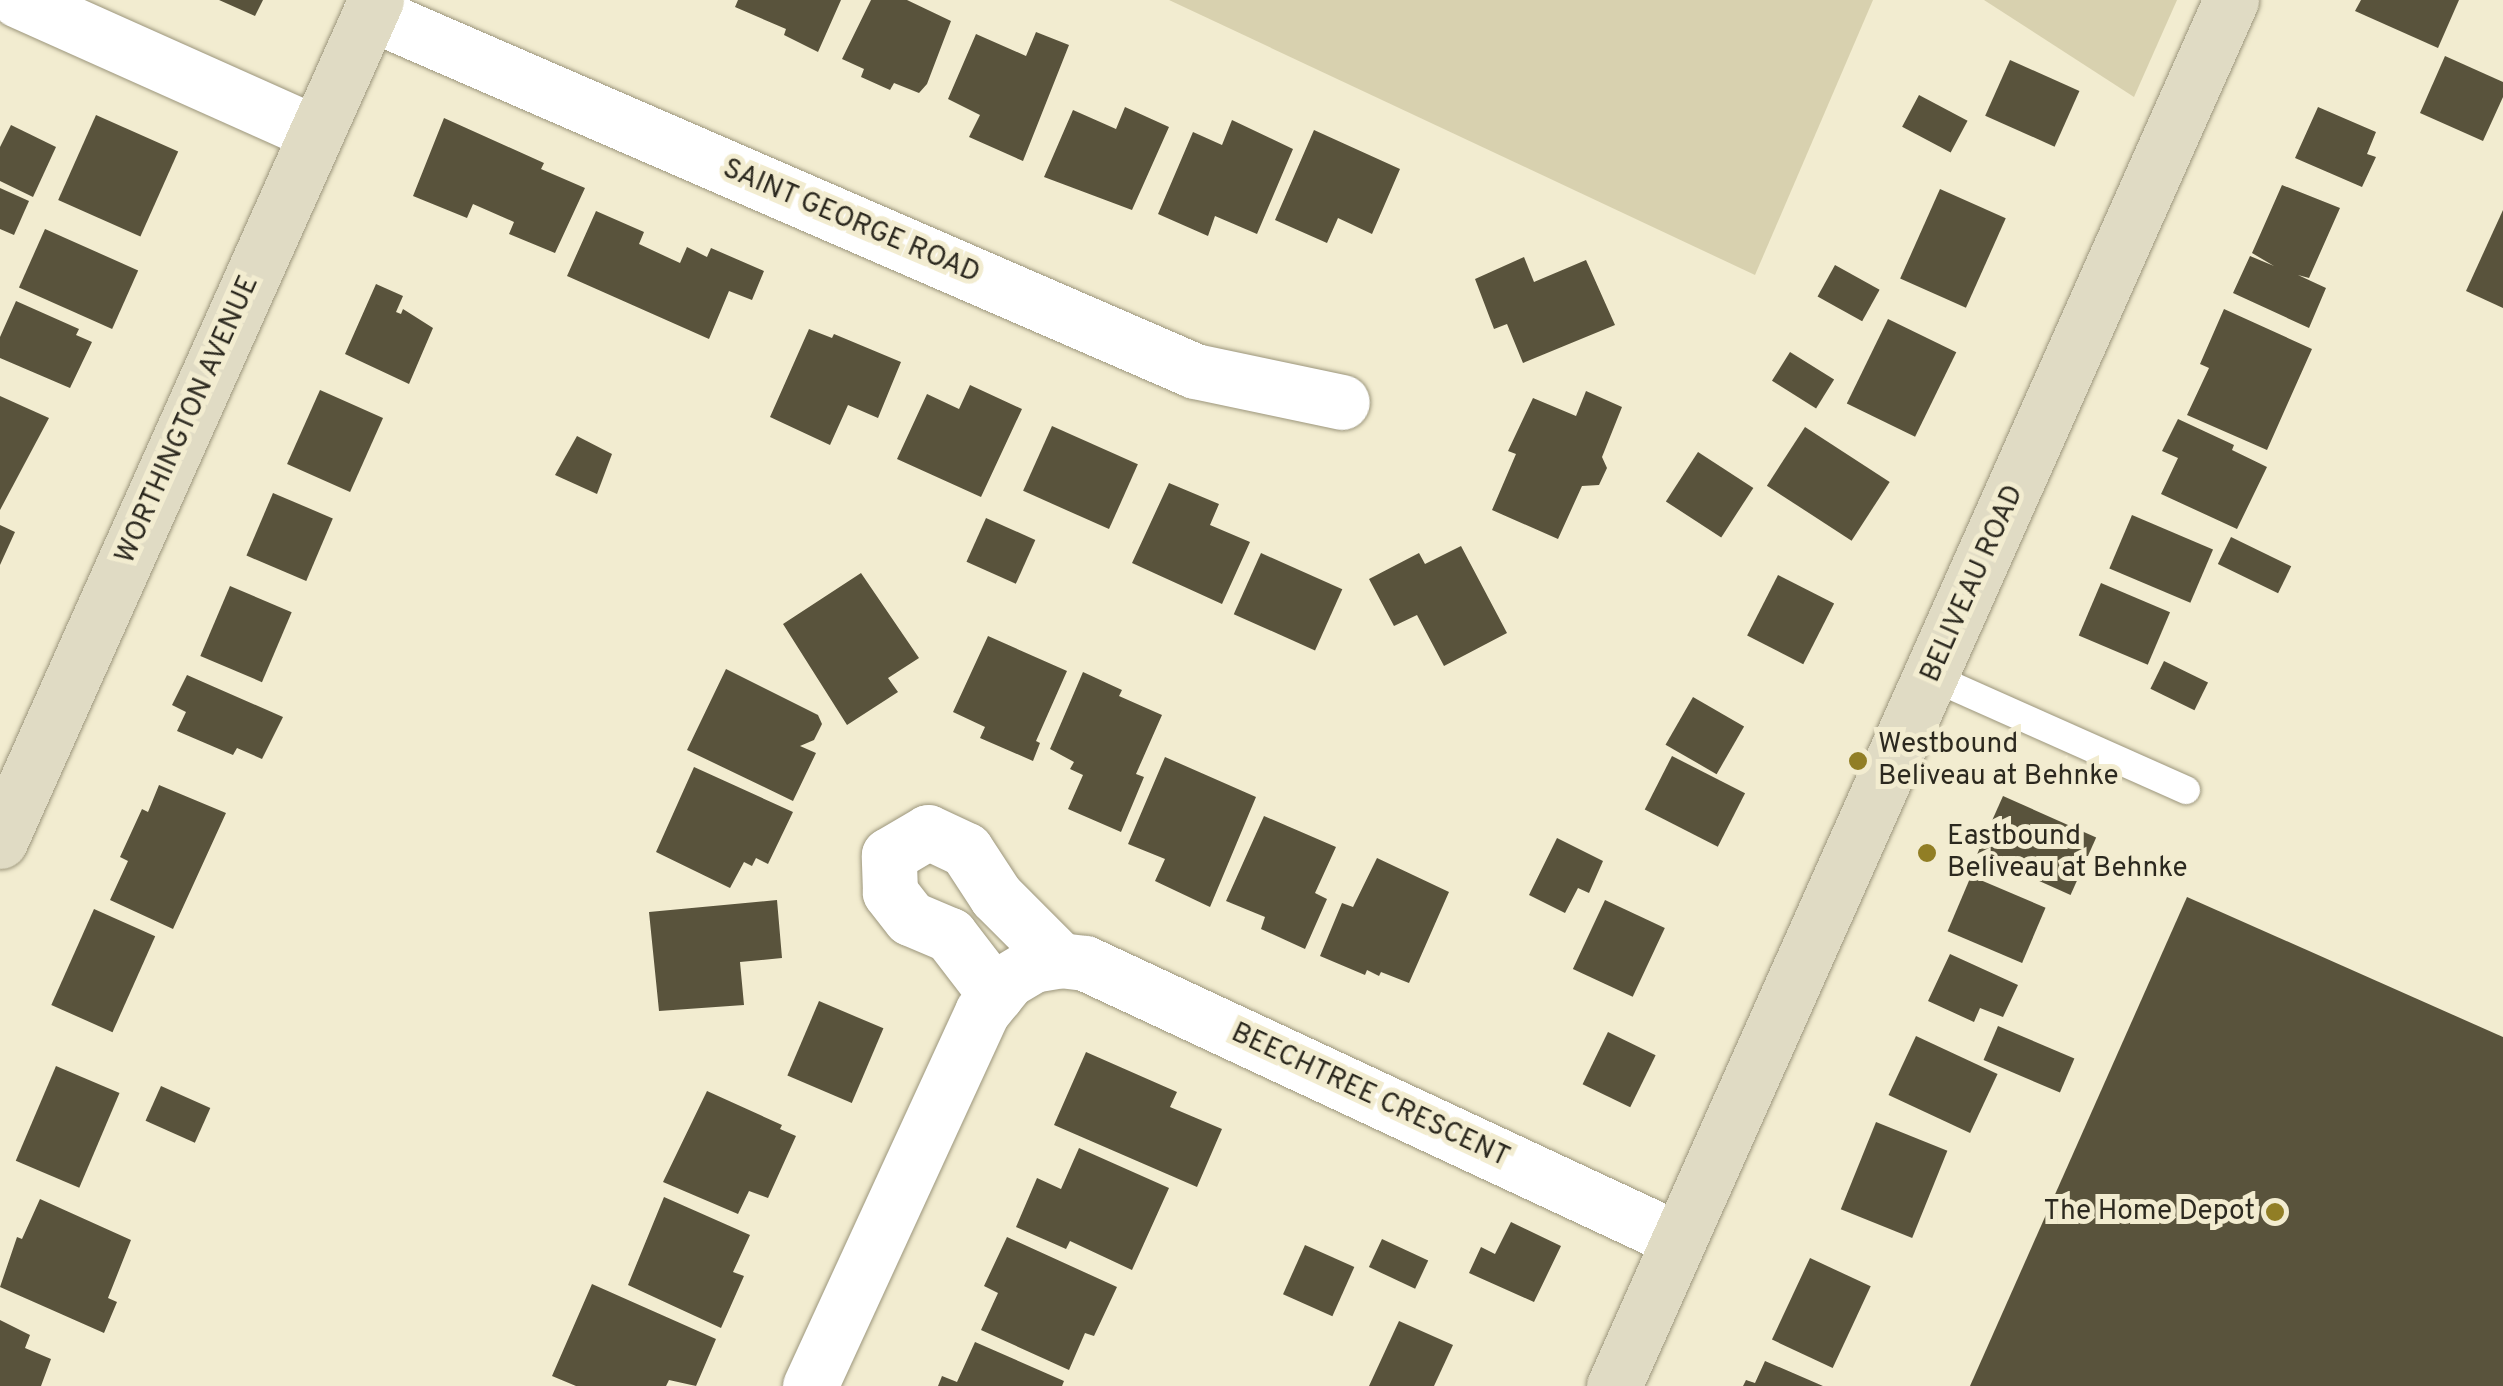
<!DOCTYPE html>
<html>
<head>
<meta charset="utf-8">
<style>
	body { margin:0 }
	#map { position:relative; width:2503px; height:1386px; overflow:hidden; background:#f2ecd0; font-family:Overpass,sans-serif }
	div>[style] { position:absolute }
	.green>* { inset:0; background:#d8d1af }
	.building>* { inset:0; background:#59533c; transform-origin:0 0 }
	.roads { filter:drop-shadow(0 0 2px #9c967c) drop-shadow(0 0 2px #9c967c) }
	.lane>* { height:28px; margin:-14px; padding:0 14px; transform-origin:14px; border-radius:14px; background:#fff }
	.street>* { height:55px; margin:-27.5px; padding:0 27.5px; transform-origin:27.5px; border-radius:27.5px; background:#fff }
	.secondary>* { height:55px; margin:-27.5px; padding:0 27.5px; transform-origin:27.5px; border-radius:27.5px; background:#e0dbc4 }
	.dots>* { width:28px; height:28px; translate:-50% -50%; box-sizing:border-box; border:5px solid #f2ecd0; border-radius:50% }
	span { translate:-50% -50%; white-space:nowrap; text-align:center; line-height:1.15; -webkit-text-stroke:10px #f2ecd0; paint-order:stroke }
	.street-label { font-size:28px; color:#2c291f }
	.poi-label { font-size:28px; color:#2c291f }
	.left { translate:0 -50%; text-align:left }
	.right { translate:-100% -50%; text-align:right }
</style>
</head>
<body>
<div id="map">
	<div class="green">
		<div style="clip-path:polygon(1169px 0,1873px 0,1755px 275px)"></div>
		<div style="clip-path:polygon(1984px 0,2177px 0,2134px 97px)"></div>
	</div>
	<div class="building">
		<div style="clip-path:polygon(219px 0,263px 0,255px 16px)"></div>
		<div style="clip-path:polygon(738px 0,841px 0,818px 52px,784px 35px,786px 29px,735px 7px)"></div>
		<div style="clip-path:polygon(871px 0,907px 0,951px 21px,927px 84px,919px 93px,894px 83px,890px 90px,861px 77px,864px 69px,842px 59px)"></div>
		<div style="clip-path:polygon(2361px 0,2459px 0,2438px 48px,2355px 11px)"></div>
		<div style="clip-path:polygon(1036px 32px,1069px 45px,1023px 161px,969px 137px,980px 115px,948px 99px,976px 34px,1026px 56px)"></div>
		<div style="clip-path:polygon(2445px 56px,2503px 82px,2503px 97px,2483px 141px,2420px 113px)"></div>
		<div style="left:2010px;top:60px;width:76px;height:61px;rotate:24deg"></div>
		<div style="left:1919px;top:95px;width:55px;height:36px;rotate:28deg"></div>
		<div style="clip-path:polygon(1125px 107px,1169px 127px,1132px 210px,1044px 177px,1073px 110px,1116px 129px)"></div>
		<div style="clip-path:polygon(2318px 107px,2376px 132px,2367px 154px,2376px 157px,2362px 187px,2295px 158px)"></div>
		<div style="left:96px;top:115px;width:90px;height:93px;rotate:24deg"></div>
		<div style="clip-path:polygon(444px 118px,544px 163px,541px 169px,585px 188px,555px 253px,509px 234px,514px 222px,473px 204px,467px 218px,413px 196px)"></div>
		<div style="clip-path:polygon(1232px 120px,1293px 149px,1257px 234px,1215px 216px,1208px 236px,1158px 214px,1193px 132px,1222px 145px)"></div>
		<div style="clip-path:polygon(11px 125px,56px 147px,33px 197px,0 181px,0 147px)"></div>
		<div style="clip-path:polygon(1314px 130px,1400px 169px,1372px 234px,1338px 218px,1327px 243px,1275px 220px)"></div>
		<div style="clip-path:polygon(2282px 185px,2340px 208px,2309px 278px,2298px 275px,2326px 288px,2309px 328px,2233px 293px,2250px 256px,2274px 266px,2252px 253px)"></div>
		<div style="clip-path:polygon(0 188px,29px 201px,14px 235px,0 229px)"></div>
		<div style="left:1940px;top:189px;width:72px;height:98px;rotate:24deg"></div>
		<div style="clip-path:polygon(2503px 210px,2503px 308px,2466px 291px)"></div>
		<div style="clip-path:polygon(596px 211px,644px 232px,639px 244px,680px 263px,687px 247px,707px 257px,711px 248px,764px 271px,752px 300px,729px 291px,709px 339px,567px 276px)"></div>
		<div style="left:45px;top:229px;width:102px;height:64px;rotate:24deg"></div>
		<div style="clip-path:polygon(1524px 257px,1534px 282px,1586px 260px,1615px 325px,1523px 363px,1507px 324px,1494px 329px,1475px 279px)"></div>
		<div style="left:1835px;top:265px;width:51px;height:36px;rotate:29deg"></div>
		<div style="clip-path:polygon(376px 284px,403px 296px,396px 312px,401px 314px,403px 309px,433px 328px,409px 384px,345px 354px)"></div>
		<div style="clip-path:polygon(16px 301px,79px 329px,76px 335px,92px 342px,70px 388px,0 358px,0 337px)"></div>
		<div style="clip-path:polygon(2224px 309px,2312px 349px,2267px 450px,2187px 415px,2209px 368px,2200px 364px)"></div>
		<div style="left:1888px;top:319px;width:76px;height:94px;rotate:26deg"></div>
		<div style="clip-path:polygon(809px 329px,832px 338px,834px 334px,901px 362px,878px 418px,848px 405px,830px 445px,770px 417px)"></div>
		<div style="left:1790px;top:352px;width:52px;height:34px;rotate:32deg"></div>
		<div style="clip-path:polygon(970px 385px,1022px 409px,981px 497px,897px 459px,927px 394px,959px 409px)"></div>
		<div style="left:320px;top:390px;width:69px;height:81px;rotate:24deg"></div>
		<div style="clip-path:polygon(1586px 391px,1622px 407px,1602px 457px,1607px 468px,1599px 485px,1582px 486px,1558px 539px,1492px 510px,1516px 454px,1508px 451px,1533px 398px,1576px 416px)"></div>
		<div style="clip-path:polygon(0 396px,49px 418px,0 510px)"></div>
		<div style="clip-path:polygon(2178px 419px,2234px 445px,2232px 450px,2267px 467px,2237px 529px,2161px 494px,2178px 458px,2162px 451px)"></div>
		<div style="left:1052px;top:426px;width:94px;height:71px;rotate:24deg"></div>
		<div style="left:1805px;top:427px;width:101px;height:70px;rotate:33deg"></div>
		<div style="clip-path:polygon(577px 436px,612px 454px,597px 494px,555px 475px)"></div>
		<div style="left:1698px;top:452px;width:66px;height:59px;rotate:33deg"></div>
		<div style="clip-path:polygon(1169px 483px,1219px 504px,1210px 525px,1250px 542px,1222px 604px,1132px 563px)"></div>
		<div style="left:273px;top:493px;width:65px;height:68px;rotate:23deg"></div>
		<div style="left:2132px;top:515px;width:88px;height:58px;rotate:23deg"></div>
		<div style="left:986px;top:518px;width:54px;height:48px;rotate:24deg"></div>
		<div style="clip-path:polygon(0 525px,15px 532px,0 565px)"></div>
		<div style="left:2231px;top:537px;width:67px;height:30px;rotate:26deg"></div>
		<div style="clip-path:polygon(1461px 546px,1507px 633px,1444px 666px,1417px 615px,1394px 626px,1369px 579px,1419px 553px,1425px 564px)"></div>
		<div style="left:1261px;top:553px;width:89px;height:67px;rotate:24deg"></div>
		<div style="clip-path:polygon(861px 573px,919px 658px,888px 678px,898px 692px,847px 725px,783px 624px)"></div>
		<div style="left:1778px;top:575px;width:63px;height:68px;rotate:27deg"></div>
		<div style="left:2101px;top:583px;width:75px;height:57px;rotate:23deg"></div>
		<div style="left:230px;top:586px;width:67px;height:76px;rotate:23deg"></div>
		<div style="clip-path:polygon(988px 636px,1067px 671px,1036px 741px,1040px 743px,1033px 761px,980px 738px,985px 727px,953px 712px)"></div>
		<div style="left:2164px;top:661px;width:49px;height:31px;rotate:26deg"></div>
		<div style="clip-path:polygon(726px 669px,818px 715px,822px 724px,814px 740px,800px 746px,816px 753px,793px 801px,687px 750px)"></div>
		<div style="clip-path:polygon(1083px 672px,1122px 690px,1119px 696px,1162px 715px,1136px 774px,1144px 777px,1121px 832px,1068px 809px,1083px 775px,1070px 769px,1074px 762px,1050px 749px)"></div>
		<div style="clip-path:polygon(187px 675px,283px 717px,262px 759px,237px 748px,233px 755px,177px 731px,186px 712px,172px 705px)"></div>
		<div style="left:1693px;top:697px;width:59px;height:55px;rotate:30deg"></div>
		<div style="left:1672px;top:756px;width:82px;height:60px;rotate:27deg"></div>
		<div style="clip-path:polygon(1165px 757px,1256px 797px,1210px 907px,1155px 881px,1165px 859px,1128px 844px)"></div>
		<div style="clip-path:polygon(694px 767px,793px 812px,768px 864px,756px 858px,752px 866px,744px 862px,730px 888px,656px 852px)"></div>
		<div style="clip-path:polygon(159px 785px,226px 813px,173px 929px,110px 900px,128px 861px,120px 857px,142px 809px,148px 812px)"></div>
		<div style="left:2003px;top:796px;width:102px;height:63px;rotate:24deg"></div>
		<div style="clip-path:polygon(1264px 816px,1336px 847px,1315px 893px,1327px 899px,1305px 949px,1261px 929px,1265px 917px,1226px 901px)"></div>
		<div style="clip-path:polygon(1557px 838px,1603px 861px,1589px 893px,1578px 888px,1565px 913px,1529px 895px)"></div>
		<div style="clip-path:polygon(1377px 858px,1449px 892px,1409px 983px,1381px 972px,1379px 976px,1367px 970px,1365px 975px,1320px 956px,1342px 903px,1353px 907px)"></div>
		<div style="left:1971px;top:876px;width:81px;height:60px;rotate:23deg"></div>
		<div style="clip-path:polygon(2187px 897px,2503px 1037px,2503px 1386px,1970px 1386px)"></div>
		<div style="clip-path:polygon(777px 900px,782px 958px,740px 962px,744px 1005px,659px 1011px,649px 912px)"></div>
		<div style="left:1605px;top:900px;width:66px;height:76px;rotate:25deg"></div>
		<div style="left:94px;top:909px;width:67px;height:105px;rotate:24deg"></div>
		<div style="clip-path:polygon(1950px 954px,2018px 985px,2003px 1017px,1980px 1008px,1974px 1022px,1928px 1001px)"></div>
		<div style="left:819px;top:1001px;width:70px;height:81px;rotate:23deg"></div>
		<div style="left:1998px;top:1026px;width:83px;height:37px;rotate:23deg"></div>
		<div style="left:1608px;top:1032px;width:53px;height:58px;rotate:26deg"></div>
		<div style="left:1916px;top:1036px;width:90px;height:65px;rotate:25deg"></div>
		<div style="clip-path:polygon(1086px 1052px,1177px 1092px,1170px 1107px,1222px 1129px,1197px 1187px,1054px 1125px)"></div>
		<div style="left:56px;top:1066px;width:69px;height:103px;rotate:23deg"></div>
		<div style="left:161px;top:1086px;width:54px;height:38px;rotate:24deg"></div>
		<div style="clip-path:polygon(707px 1091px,782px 1125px,780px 1129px,796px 1136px,768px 1198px,749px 1191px,738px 1214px,663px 1182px)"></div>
		<div style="left:1876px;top:1122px;width:77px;height:94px;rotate:22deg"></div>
		<div style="clip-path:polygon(1079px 1148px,1169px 1188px,1132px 1270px,1070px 1241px,1066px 1249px,1016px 1227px,1037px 1178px,1061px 1189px)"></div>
		<div style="clip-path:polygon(664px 1197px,750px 1235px,733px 1272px,744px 1276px,721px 1328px,628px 1285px)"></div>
		<div style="clip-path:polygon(40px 1199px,131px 1240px,108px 1298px,117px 1302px,104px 1333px,0 1287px,17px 1237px,22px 1239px)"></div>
		<div style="clip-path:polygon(1511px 1222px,1561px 1246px,1534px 1302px,1469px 1273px,1481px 1247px,1495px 1254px)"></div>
		<div style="clip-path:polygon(1007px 1237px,1117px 1287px,1094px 1336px,1085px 1333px,1069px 1370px,981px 1330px,998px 1293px,984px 1286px)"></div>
		<div style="left:1382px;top:1239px;width:51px;height:31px;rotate:25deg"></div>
		<div style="left:1305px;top:1245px;width:54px;height:54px;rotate:24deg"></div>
		<div style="left:1810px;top:1258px;width:67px;height:90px;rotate:25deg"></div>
		<div style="clip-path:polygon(592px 1284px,716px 1339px,696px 1386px,669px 1380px,666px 1386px,576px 1386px,552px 1376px)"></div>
		<div style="clip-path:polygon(0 1320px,30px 1335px,25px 1348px,51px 1359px,41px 1386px,0 1386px)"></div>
		<div style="clip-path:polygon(1399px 1321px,1453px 1345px,1434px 1386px,1369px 1386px)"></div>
		<div style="clip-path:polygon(975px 1342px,1064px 1381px,1062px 1386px,938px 1386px,942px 1376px,957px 1382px)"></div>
		<div style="clip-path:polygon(1765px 1361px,1823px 1386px,1743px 1386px,1746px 1380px,1755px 1383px)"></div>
	</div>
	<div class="roads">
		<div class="lane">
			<div style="left:1932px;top:677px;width:278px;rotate:24deg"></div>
		</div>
		<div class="street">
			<div style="left:18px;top:0;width:326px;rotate:24.1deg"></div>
			<div style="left:370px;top:13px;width:899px;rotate:23.46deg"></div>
			<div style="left:1195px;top:371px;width:150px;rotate:11.9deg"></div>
			<div style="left:996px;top:995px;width:76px;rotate:-127.5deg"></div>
			<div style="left:950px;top:935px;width:43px;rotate:-157deg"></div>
			<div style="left:910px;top:918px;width:33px;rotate:-128deg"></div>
			<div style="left:890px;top:892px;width:37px;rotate:-92deg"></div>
			<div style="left:889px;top:855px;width:45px;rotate:-30.5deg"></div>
			<div style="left:928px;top:832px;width:42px;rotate:25.3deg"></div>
			<div style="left:966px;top:850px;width:55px;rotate:56.9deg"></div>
			<div style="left:996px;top:896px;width:91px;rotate:45deg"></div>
			<div style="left:810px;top:1386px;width:412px;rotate:-65.3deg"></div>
			<div style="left:982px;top:1012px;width:41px;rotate:-50.9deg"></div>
			<div style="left:1008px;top:980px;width:29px;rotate:-31deg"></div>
			<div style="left:1033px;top:965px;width:27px;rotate:-10deg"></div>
			<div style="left:1060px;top:960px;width:25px;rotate:7deg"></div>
			<div style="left:1085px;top:963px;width:655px;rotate:25deg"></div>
		</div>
		<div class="secondary">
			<div style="left:0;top:841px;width:921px;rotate:-65.91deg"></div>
			<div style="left:1614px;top:1386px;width:1517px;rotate:-66deg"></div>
		</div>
	</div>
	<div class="dots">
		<div style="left:1858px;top:761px;background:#917e25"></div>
		<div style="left:1927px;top:853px;background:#917e25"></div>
		<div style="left:2275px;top:1212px;background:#917e25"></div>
	</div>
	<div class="street-label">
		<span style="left:851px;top:222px;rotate:23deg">SAINT GEORGE ROAD</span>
		<span style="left:188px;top:420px;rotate:-66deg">WORTHINGTON AVENUE</span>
		<span style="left:1973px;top:584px;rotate:-66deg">BELIVEAU ROAD</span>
		<span style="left:1370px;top:1096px;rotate:25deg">BEECHTREE CRESCENT</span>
	</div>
	<div class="poi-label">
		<span class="left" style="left:1878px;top:761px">Westbound<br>Beliveau at Behnke</span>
		<span class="left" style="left:1947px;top:853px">Eastbound<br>Beliveau at Behnke</span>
		<span class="right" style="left:2255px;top:1212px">The Home Depot</span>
	</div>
</div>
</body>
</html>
